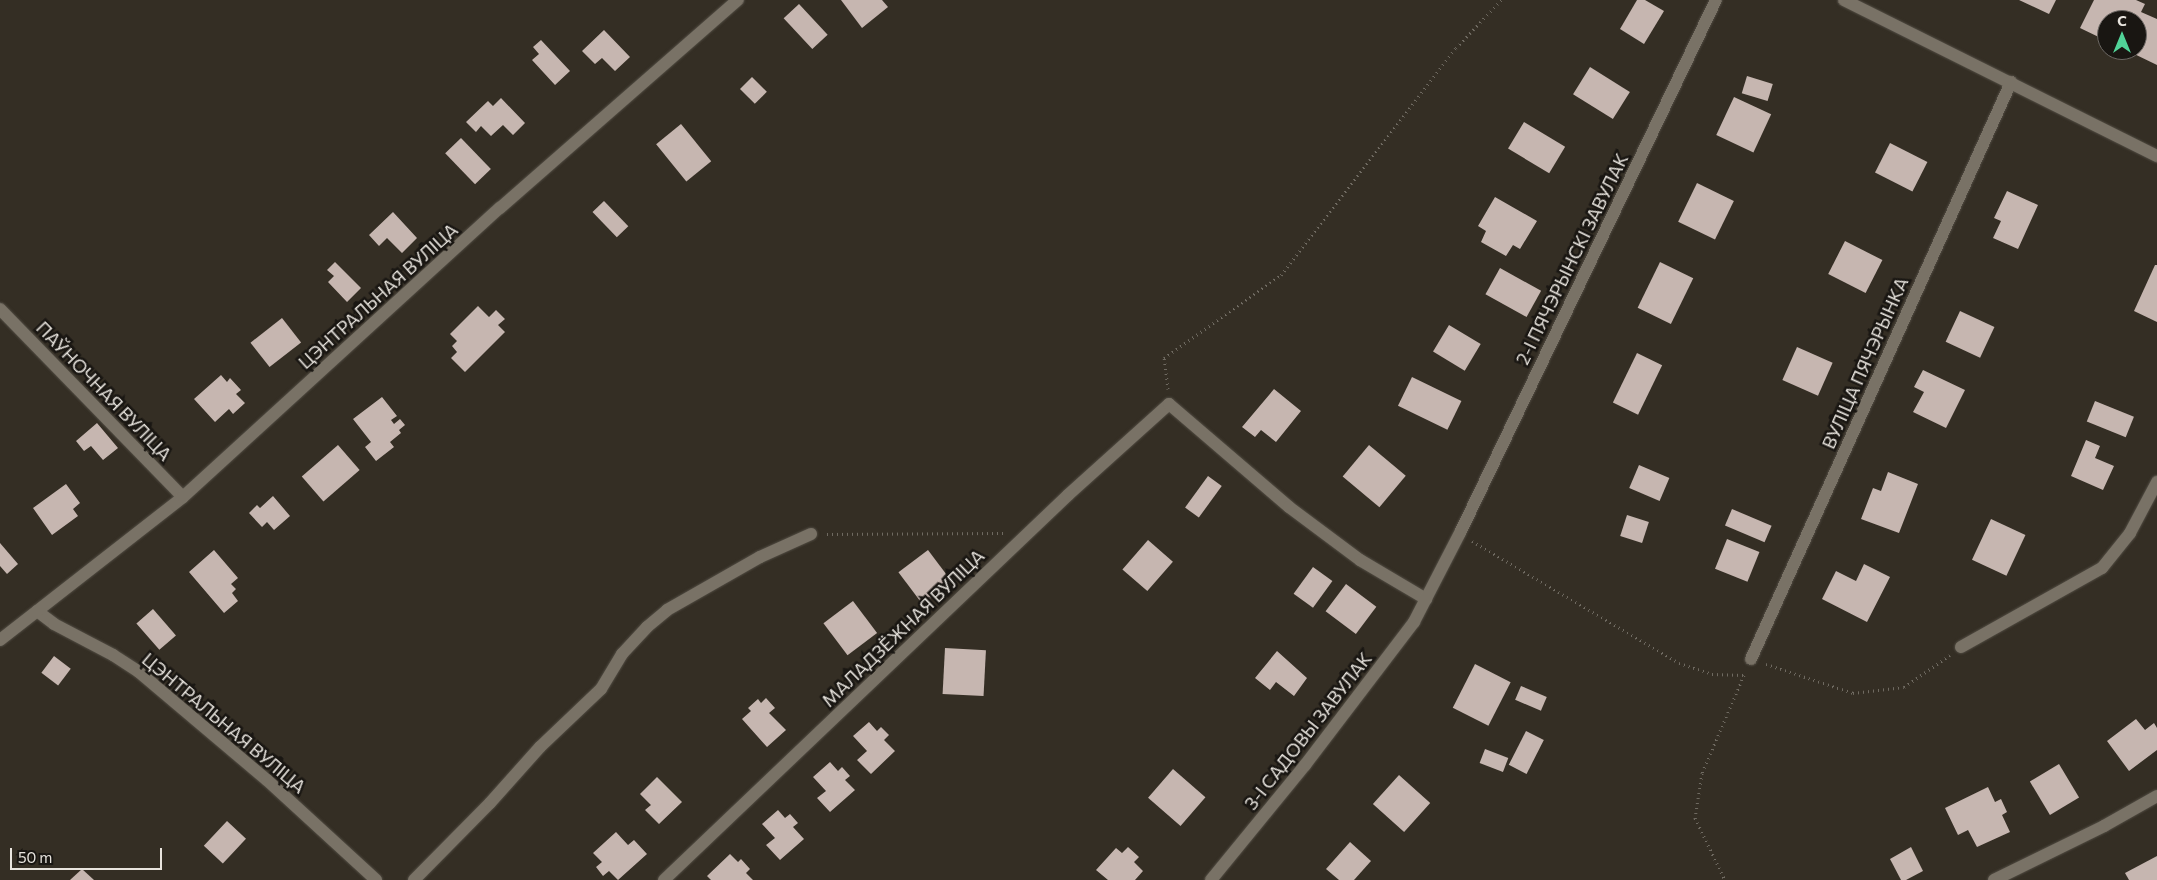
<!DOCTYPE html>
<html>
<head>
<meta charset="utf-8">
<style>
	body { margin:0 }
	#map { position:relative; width:2157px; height:880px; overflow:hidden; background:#342e24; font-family:Commissioner,sans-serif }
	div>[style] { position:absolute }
	.building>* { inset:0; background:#c6b6b0; transform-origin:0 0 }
	.path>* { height:3px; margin-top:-1.5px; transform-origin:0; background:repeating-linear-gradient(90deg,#6f6a61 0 1px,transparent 0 5px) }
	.roads { filter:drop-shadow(0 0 1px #514c43) drop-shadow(0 0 1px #514c43) }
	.street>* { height:12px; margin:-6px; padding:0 6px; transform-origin:6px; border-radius:6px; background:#797266 }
	.secondary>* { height:12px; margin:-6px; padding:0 6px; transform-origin:6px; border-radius:6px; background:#797266 }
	span { translate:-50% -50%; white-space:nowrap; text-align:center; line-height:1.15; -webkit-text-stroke:5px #191612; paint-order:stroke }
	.street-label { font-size:18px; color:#e8e4de }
	.north { position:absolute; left:2097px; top:10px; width:50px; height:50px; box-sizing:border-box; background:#191612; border:1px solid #6c6864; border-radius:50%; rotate:0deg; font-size:14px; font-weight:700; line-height:20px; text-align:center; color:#e8e4de }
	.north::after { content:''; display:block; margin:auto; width:18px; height:22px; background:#51d398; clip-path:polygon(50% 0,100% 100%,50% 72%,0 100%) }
	.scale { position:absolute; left:10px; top:848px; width:152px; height:22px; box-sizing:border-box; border:2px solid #e8e4de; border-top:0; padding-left:6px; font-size:15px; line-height:18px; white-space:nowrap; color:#e8e4de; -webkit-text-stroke:4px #191612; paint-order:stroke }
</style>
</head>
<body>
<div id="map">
	<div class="building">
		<div style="clip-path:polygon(841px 0,882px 0,888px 7px,862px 28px)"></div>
		<div style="clip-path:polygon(1637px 0,1645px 0,1664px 11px,1644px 44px,1620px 29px)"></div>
		<div style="clip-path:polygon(2019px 0,2056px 0,2049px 14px)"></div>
		<div style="clip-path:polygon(2094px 0,2136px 0,2145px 4px,2141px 12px,2157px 19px,2157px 65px,2126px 50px,2137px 50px,2137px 20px,2107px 20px,2107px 41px,2080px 28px)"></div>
		<div style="left:799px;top:4px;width:42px;height:21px;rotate:47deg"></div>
		<div style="clip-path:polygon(604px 30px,630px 57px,615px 71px,602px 58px,595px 64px,582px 51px)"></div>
		<div style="clip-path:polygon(541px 40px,570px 71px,555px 85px,532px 60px,539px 54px,533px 47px)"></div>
		<div style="left:1590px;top:67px;width:47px;height:32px;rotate:32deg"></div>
		<div style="left:1747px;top:76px;width:27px;height:18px;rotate:17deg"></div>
		<div style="left:752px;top:77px;width:21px;height:17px;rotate:45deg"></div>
		<div style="left:1734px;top:97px;width:41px;height:42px;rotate:25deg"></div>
		<div style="clip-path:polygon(501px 98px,525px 123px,513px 135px,503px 125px,491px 136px,481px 126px,476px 132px,466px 122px,488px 101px,493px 106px)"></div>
		<div style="left:1524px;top:122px;width:48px;height:31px;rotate:31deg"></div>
		<div style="left:681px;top:124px;width:48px;height:32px;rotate:51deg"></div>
		<div style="left:461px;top:138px;width:43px;height:22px;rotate:46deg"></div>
		<div style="left:1890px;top:143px;width:42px;height:33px;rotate:27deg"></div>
		<div style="left:1697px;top:183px;width:41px;height:43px;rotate:26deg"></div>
		<div style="clip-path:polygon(2007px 191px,2038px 205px,2018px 249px,1993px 238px,2001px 221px,1994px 218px)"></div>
		<div style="clip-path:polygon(1495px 197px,1537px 221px,1520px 249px,1513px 245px,1506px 256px,1481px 242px,1486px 231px,1478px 226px)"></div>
		<div style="left:604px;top:201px;width:35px;height:16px;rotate:46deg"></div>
		<div style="clip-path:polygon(393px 212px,417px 238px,402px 253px,387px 238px,379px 246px,369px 235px)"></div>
		<div style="left:1845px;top:241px;width:42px;height:37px;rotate:27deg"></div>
		<div style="clip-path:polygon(335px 262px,361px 288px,347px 302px,328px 282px,334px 276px,327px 270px)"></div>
		<div style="left:1660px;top:262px;width:37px;height:51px;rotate:26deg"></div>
		<div style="clip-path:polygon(2155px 265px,2157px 265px,2157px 322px,2134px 311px)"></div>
		<div style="left:1500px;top:268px;width:47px;height:30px;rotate:29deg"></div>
		<div style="clip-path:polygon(478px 306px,489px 317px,496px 310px,505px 319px,498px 325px,505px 332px,465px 372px,451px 358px,457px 352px,452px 346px,457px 341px,450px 334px)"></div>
		<div style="left:1960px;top:311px;width:38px;height:34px;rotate:25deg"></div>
		<div style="left:282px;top:318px;width:31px;height:40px;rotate:52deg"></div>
		<div style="left:1449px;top:325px;width:37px;height:31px;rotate:31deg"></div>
		<div style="left:1797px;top:347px;width:39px;height:36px;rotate:24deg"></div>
		<div style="left:1637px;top:353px;width:28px;height:55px;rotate:26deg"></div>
		<div style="clip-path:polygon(1923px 370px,1965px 390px,1946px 428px,1913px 412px,1924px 392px,1914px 387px)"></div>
		<div style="clip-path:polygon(221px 375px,227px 382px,230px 378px,241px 390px,236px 394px,245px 403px,233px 414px,229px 409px,215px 422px,194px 399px)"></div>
		<div style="left:1412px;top:377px;width:55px;height:32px;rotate:26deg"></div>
		<div style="clip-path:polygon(1274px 389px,1301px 411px,1276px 442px,1261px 430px,1255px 437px,1242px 427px)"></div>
		<div style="clip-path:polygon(382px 397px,397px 416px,391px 420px,394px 424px,400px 419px,405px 425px,399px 430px,401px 433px,390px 442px,394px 447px,376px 461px,365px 447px,371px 442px,353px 419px)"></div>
		<div style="left:2095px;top:401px;width:42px;height:22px;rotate:22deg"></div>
		<div style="clip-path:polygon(97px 423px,118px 448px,103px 460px,91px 446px,84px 451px,76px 441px)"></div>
		<div style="clip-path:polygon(2086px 440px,2100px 446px,2095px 458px,2114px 466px,2103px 490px,2071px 476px)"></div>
		<div style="left:338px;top:445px;width:33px;height:48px;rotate:49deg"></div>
		<div style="left:1369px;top:445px;width:48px;height:41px;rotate:40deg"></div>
		<div style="left:1639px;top:465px;width:33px;height:25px;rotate:23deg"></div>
		<div style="clip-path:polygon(1888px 472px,1918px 484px,1899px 533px,1861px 519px,1873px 488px,1881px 491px)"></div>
		<div style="left:1208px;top:476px;width:17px;height:39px;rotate:36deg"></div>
		<div style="clip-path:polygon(66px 484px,80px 503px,73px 509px,78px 516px,52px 535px,33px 508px)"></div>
		<div style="clip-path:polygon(273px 496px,290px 516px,274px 530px,267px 522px,262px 527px,249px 513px,257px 505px,260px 508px)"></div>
		<div style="left:1732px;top:509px;width:43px;height:18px;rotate:23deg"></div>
		<div style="left:1627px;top:515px;width:23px;height:22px;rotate:18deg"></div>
		<div style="left:1991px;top:519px;width:38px;height:45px;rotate:25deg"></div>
		<div style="left:1727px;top:539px;width:35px;height:32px;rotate:22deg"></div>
		<div style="left:1148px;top:540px;width:33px;height:39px;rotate:41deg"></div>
		<div style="clip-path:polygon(0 543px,18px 564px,7px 574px,0 566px)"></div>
		<div style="clip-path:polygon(214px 550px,238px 578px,231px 584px,236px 589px,232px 593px,238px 601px,224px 613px,189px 572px)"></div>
		<div style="left:928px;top:550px;width:40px;height:37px;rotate:53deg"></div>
		<div style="clip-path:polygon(1864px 564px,1890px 577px,1867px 622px,1822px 599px,1836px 571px,1856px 581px)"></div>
		<div style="left:1313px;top:567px;width:24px;height:33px;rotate:36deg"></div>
		<div style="left:1346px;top:584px;width:38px;height:34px;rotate:37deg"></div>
		<div style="left:853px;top:601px;width:40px;height:37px;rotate:53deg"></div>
		<div style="left:153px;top:609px;width:35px;height:22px;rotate:49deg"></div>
		<div style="left:945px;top:648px;width:41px;height:46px;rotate:3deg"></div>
		<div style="clip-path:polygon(1277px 651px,1307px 678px,1294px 696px,1276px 682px,1270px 690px,1255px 678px)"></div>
		<div style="left:54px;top:656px;width:21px;height:21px;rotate:37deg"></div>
		<div style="left:1475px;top:664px;width:40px;height:49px;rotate:27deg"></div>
		<div style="left:1521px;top:686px;width:28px;height:15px;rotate:23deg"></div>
		<div style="clip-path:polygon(766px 698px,775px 708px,769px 713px,786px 730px,767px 747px,742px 719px,751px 711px,748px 708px,758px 699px,761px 703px)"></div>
		<div style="clip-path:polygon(2136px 719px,2145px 730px,2154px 723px,2157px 728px,2157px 750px,2129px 771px,2107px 741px)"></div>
		<div style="clip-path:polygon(869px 722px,877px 731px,881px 727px,889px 735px,884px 740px,895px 751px,871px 774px,857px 760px,867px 751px,853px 736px)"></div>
		<div style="left:1526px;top:731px;width:20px;height:38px;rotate:27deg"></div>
		<div style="left:1485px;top:749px;width:25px;height:15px;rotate:21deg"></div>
		<div style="clip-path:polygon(830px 762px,838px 771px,842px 767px,850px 776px,845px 780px,855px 790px,830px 812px,817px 798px,826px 791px,813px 777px)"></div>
		<div style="left:2059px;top:764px;width:39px;height:34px;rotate:59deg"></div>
		<div style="left:1173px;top:769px;width:43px;height:38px;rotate:41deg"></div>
		<div style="left:1399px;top:775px;width:42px;height:39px;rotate:42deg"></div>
		<div style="clip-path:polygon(657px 777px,682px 802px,659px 824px,645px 810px,651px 805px,640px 794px)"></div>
		<div style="clip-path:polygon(1988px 787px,1995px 802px,2001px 799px,2007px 812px,2002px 815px,2010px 832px,1977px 847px,1968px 830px,1958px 835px,1945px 808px)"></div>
		<div style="clip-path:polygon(778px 810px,785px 818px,790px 814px,798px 823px,793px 827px,804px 839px,780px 860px,766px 845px,775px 838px,762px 824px)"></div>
		<div style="left:227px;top:821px;width:26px;height:34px;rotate:43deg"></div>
		<div style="clip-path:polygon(616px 832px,628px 845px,634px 840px,647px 854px,618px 880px,609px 871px,603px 876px,596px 867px,602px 862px,593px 853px)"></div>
		<div style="clip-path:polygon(1350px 842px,1371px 861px,1354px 880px,1339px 880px,1326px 869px)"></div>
		<div style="clip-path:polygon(1128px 847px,1139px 857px,1134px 862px,1143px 871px,1135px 880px,1108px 880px,1096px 870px,1116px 848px,1122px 853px)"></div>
		<div style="clip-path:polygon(1911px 847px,1923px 871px,1906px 880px,1901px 880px,1890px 859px)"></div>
		<div style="clip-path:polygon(730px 854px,738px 862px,741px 859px,750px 869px,746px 873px,753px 880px,711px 880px,707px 876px)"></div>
		<div style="clip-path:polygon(2157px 856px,2157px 880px,2129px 880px,2125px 873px)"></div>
		<div style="clip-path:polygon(82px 869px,94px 880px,70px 880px)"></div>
	</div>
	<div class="path">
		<div style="left:1168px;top:389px;width:31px;rotate:-97deg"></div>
		<div style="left:1164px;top:358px;width:143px;rotate:-35.4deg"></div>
		<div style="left:1281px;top:275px;width:287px;rotate:-52.4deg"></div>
		<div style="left:1456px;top:48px;width:66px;rotate:-46.8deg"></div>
		<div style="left:827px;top:534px;width:176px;rotate:-0.3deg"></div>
		<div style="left:1472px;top:541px;width:240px;rotate:30.5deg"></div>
		<div style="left:1679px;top:663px;width:35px;rotate:18deg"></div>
		<div style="left:1712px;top:674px;width:32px;rotate:2deg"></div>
		<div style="left:1744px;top:675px;width:107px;rotate:113.2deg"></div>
		<div style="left:1702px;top:773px;width:46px;rotate:98.8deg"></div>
		<div style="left:1695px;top:818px;width:69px;rotate:64.2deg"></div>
		<div style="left:1766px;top:664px;width:92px;rotate:18.4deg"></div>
		<div style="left:1853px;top:693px;width:51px;rotate:-6.7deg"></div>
		<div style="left:1904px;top:687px;width:56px;rotate:-34.8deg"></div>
	</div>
	<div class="roads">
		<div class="street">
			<div style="left:1844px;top:0;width:350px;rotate:26.5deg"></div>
			<div style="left:0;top:309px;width:262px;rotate:45.8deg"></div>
			<div style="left:37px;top:611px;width:21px;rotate:37deg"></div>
			<div style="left:54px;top:624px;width:67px;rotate:27.7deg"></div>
			<div style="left:113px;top:655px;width:31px;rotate:33deg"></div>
			<div style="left:139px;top:672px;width:167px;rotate:40.2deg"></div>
			<div style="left:267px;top:780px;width:148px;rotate:42.5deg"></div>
			<div style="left:1961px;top:647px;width:162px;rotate:-29.3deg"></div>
			<div style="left:2102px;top:568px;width:45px;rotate:-51.3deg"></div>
			<div style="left:2130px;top:533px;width:58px;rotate:-62.1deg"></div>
			<div style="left:1751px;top:659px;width:633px;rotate:-65.74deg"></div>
			<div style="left:414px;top:880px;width:108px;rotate:-45.4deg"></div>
			<div style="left:490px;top:803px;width:75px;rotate:-48.2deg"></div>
			<div style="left:540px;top:747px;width:84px;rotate:-43.6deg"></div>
			<div style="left:601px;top:689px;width:41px;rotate:-59deg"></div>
			<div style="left:622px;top:654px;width:37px;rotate:-47deg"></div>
			<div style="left:647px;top:627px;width:26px;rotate:-40deg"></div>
			<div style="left:667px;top:610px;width:107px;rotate:-29.7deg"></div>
			<div style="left:760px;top:557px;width:56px;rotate:-24.3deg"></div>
			<div style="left:664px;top:880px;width:558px;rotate:-43.62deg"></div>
			<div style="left:1068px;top:495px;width:136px;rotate:-42deg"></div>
			<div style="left:1169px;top:404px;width:158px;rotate:40.6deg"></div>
			<div style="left:1289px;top:507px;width:89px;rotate:36.7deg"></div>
			<div style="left:1360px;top:560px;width:77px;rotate:30.6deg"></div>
			<div style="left:1211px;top:880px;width:149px;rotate:-50.7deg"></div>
			<div style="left:1305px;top:765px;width:180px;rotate:-52.7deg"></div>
			<div style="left:1414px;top:622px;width:100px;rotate:-62.7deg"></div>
			<div style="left:1460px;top:533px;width:591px;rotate:-64.35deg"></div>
			<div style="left:1994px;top:880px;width:123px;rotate:-26.1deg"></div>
			<div style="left:2104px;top:826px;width:61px;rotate:-29.5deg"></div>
		</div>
		<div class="secondary">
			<div style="left:0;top:640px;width:232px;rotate:-38deg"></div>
			<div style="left:183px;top:497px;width:429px;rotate:-42.4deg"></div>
			<div style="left:500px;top:208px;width:316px;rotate:-41.2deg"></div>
		</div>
	</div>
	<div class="street-label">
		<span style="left:1572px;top:259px;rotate:-64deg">2-І ПЯЧЭРЫНСКІ ЗАВУЛАК</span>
		<span style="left:378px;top:296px;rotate:-42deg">ЦЭНТРАЛЬНАЯ ВУЛІЦА</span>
		<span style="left:1865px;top:363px;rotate:-66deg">ВУЛІЦА ПЯЧЭРЫНКА</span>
		<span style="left:104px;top:391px;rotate:46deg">ПАЎНОЧНАЯ ВУЛІЦА</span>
		<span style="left:903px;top:628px;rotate:-44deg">МАЛАДЗЁЖНАЯ ВУЛІЦА</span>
		<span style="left:224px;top:723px;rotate:40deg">ЦЭНТРАЛЬНАЯ ВУЛІЦА</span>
		<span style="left:1308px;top:731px;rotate:-52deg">3-І САДОВЫ ЗАВУЛАК</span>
	</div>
	<div class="north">С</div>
	<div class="scale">50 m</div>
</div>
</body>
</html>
